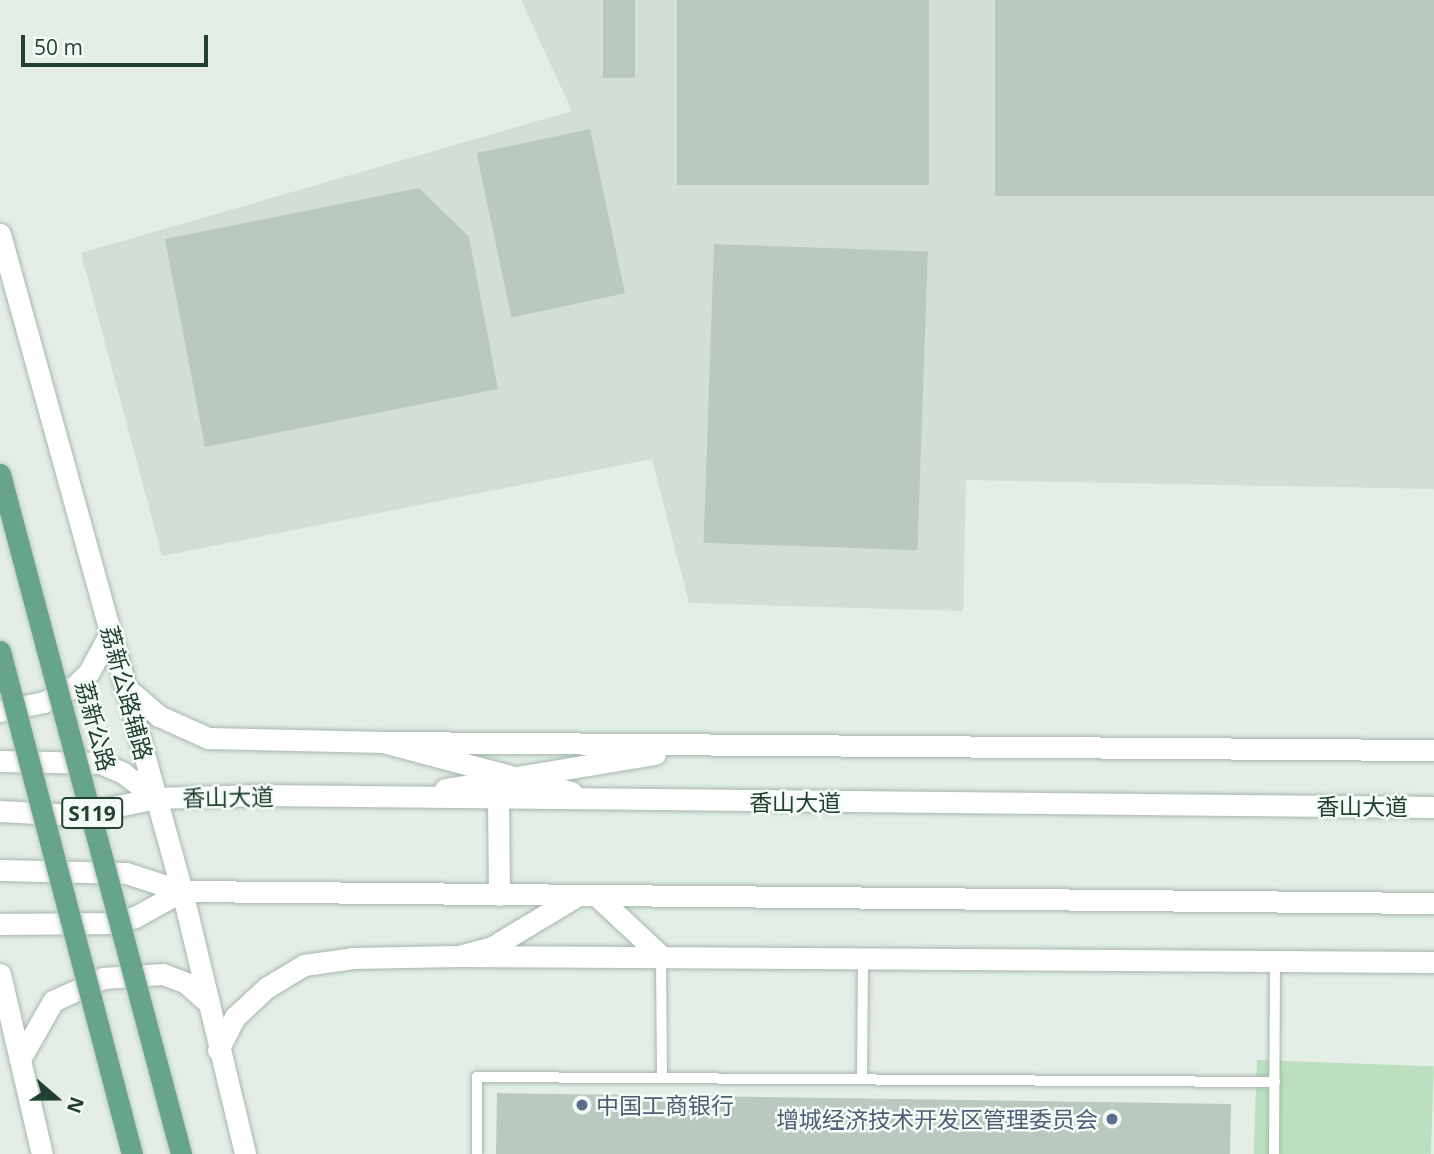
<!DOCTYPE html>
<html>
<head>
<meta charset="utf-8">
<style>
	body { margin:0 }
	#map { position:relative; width:1434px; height:1154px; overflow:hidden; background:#e4eee7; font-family:"Open Sans","Noto Sans SC",sans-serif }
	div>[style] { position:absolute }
	.built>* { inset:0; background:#d2ded6 }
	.green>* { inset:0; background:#bce0bf; transform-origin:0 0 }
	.building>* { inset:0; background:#b9c9c0; transform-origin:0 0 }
	.roads { filter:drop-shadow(0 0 2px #a6b7ad) drop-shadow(0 0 2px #a6b7ad) }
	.lane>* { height:10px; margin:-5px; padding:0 5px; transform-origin:5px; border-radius:5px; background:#fff }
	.secondary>* { height:21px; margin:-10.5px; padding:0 10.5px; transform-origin:10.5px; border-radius:10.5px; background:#fff }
	.bridges { filter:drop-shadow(0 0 2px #c1cac6) drop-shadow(0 0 2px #c1cac6) }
	.primary-bridge>* { height:21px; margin:-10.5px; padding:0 10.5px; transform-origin:10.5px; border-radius:10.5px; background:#66a58a }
	.dots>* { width:19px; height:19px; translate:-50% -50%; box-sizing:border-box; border:4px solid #f4faf6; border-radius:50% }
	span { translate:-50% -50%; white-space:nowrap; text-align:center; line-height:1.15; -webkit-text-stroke:5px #f4faf6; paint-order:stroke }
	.shield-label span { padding:2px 5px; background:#f4faf6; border:2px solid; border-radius:5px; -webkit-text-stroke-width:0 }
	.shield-label { font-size:21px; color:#224133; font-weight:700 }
	.street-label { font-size:23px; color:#224133 }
	.service-label { font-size:23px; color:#4e5e75 }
	.left { translate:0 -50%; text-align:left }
	.right { translate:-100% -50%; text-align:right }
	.north { position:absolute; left:21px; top:1063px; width:70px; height:70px; -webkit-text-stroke:5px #f4faf6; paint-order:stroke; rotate:110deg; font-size:19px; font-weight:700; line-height:28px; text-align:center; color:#224133 }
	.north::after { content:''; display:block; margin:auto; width:24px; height:32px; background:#224133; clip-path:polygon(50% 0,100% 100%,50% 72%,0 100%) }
	.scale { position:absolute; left:21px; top:35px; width:187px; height:32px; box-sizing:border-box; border:4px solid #224133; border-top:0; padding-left:9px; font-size:21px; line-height:24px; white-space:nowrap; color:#224133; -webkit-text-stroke:5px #f4faf6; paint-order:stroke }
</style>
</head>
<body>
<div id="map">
	<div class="built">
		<div style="clip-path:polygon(521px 0,1434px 0,1434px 489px,966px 480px,963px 611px,689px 603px,652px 459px,162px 556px,81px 253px,572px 111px)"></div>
	</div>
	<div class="green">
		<div style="left:1257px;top:1060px;width:177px;height:94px;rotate:2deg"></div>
	</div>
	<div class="building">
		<div style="left:603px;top:0;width:32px;height:78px"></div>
		<div style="left:677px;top:0;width:252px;height:185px"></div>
		<div style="left:995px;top:0;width:439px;height:196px"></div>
		<div style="left:590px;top:129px;width:168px;height:116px;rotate:78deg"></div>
		<div style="clip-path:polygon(419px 188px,469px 237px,498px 389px,205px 447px,165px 239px)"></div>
		<div style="left:714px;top:244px;width:214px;height:299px;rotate:2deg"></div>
		<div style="clip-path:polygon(497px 1093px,1231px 1104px,1230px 1154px,496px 1154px)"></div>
	</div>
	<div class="roads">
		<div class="lane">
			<div style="left:661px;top:957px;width:121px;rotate:89.5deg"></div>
			<div style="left:862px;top:1079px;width:121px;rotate:-89.5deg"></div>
			<div style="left:477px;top:1154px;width:77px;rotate:-90deg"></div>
			<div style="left:477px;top:1077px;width:798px;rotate:0.36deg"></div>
			<div style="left:1274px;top:1154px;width:192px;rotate:-89.7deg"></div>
		</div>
		<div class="secondary">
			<div style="left:0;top:234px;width:682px;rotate:74.52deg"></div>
			<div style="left:182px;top:891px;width:270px;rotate:76.5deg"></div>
			<div style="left:125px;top:687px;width:45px;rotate:40.5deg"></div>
			<div style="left:159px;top:716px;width:54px;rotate:24.2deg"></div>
			<div style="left:208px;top:738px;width:175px;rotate:1.3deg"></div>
			<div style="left:383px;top:742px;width:195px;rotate:14.9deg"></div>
			<div style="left:0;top:711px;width:45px;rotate:-11.6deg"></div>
			<div style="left:44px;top:702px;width:35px;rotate:-27deg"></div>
			<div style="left:75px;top:686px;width:20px;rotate:-45deg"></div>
			<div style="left:89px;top:672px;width:44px;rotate:-61.7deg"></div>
			<div style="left:383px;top:742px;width:1051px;rotate:0.44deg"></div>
			<div style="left:0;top:761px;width:100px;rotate:1.1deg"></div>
			<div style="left:100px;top:763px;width:25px;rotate:23deg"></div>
			<div style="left:123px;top:773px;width:41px;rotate:37.1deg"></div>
			<div style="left:445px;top:789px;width:213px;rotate:-9.5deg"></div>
			<div style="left:498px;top:799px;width:96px;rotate:89.4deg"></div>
			<div style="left:0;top:811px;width:74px;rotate:3.1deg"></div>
			<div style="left:74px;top:815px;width:84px;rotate:-11.7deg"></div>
			<div style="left:156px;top:798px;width:101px;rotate:-1.7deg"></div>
			<div style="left:257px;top:795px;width:1177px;rotate:0.58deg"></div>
			<div style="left:0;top:870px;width:126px;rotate:1.4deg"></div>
			<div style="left:126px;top:873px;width:59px;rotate:17.8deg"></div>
			<div style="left:182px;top:891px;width:1252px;rotate:0.55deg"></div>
			<div style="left:598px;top:897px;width:86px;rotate:43.1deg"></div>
			<div style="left:0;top:924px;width:111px;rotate:-0.5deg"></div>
			<div style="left:111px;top:923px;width:25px;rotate:-14deg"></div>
			<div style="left:135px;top:917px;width:54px;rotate:-29deg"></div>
			<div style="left:459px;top:956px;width:975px;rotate:0.35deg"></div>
			<div style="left:0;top:974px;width:185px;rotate:76.9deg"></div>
			<div style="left:218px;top:1050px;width:37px;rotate:-63deg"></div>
			<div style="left:235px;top:1017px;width:42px;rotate:-43.1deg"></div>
			<div style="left:266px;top:988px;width:44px;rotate:-31.2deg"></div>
			<div style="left:304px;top:965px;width:49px;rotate:-8.1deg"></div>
			<div style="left:353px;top:958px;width:106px;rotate:-1.1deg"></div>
			<div style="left:459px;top:956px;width:34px;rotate:-15deg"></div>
			<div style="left:492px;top:947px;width:97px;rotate:-31.1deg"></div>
			<div style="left:20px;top:1059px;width:67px;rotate:-60.4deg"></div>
			<div style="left:53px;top:1001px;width:55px;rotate:-24.7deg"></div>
			<div style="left:103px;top:978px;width:60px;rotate:-3.8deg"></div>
			<div style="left:163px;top:974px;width:25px;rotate:21deg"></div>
			<div style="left:186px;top:983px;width:25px;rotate:42deg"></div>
		</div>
	</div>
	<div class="bridges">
		<div class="primary-bridge">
			<div style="left:0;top:474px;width:704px;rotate:75.09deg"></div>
			<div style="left:0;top:651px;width:520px;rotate:75.3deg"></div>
		</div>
	</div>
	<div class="dots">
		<div style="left:582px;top:1105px;background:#5c6f8a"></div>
		<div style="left:1112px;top:1119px;background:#5c6f8a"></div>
	</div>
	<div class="shield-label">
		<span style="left:92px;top:813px">S119</span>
	</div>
	<div class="street-label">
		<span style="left:127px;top:693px;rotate:75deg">荔新公路辅路</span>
		<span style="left:96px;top:726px;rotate:75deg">荔新公路</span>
		<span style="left:228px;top:797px;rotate:-1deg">香山大道</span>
		<span style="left:795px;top:802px">香山大道</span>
		<span style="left:1362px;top:806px">香山大道</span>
	</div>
	<div class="service-label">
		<span class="left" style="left:596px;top:1105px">中国工商银行</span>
		<span class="right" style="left:1098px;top:1119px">增城经济技术开发区管理委员会</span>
	</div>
	<div class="north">N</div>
	<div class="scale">50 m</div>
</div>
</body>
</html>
